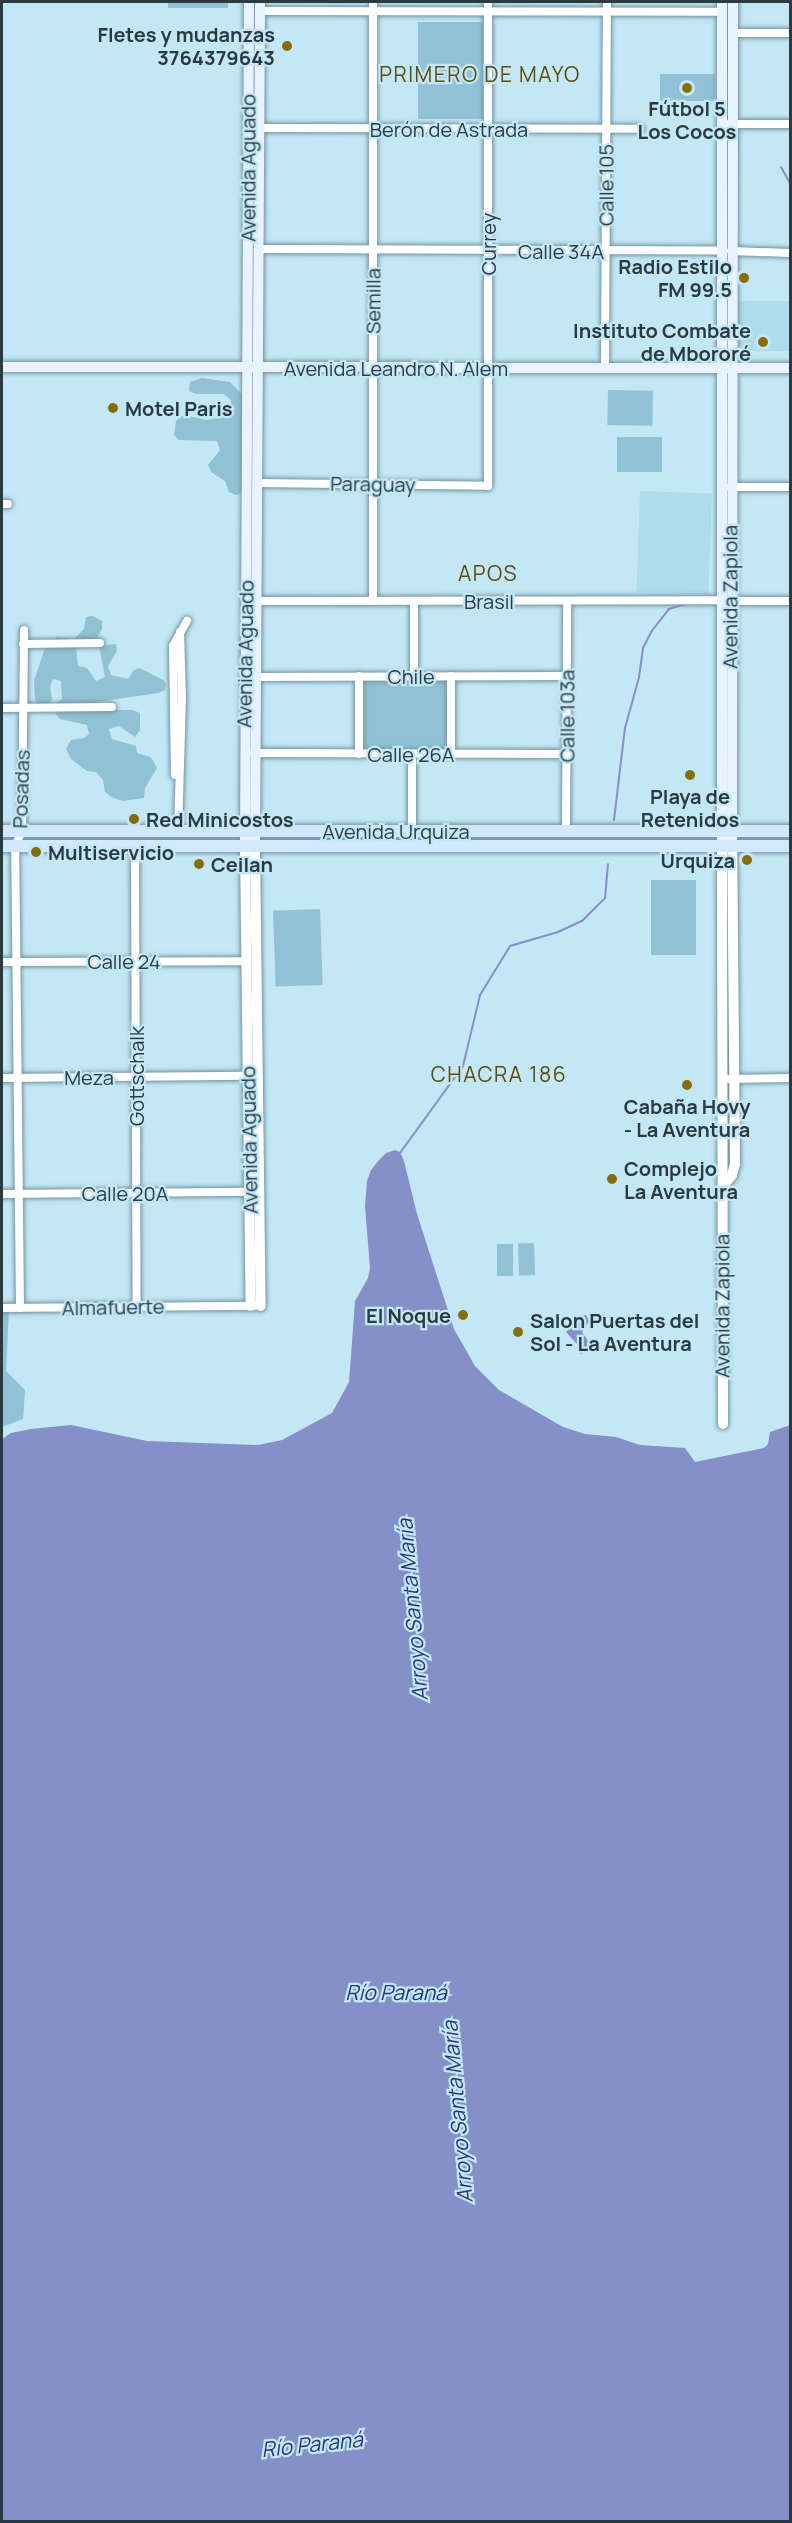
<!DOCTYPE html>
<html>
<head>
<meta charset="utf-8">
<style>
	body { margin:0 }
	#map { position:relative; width:792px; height:2523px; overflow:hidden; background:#c3e7f5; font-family:Manrope,sans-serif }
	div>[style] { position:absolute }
	.built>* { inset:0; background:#afdbec; transform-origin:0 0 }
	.green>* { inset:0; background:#91c1d4; transform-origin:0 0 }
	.water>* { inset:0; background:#8490c7 }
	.stream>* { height:2px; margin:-1px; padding:0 1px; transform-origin:1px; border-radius:1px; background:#8490c7 }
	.roads { filter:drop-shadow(0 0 2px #7294a1) drop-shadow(0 0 2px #7294a1) }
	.minor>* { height:8px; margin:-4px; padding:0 4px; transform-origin:4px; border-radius:4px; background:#fff }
	.tertiary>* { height:10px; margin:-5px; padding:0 5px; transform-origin:5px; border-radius:5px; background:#fff }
	.secondary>* { height:10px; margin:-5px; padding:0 5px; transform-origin:5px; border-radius:5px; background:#e8f3ff }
	.primary>* { height:12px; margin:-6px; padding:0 6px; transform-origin:6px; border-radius:6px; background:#d1e8fe }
	.dots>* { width:16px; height:16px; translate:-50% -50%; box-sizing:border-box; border:3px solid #c3e7f5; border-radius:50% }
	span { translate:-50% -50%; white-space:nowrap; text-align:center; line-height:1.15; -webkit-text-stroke:4.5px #c3e7f5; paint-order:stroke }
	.poi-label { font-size:20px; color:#2b3a3f; font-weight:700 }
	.right { translate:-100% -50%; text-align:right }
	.left { translate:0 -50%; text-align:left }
	.street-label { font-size:20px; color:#2b3a3f }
	.neighbourhood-label { font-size:21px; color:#5e4d0e; letter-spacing:1.5px }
	.water-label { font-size:21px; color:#2d3476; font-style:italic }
	.frame { position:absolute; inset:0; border:3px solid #2b3a3f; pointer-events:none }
</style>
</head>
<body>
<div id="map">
	<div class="built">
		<div style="left:735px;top:301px;width:55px;height:50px"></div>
		<div style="left:640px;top:491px;width:72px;height:101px;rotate:2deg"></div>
	</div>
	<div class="green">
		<div style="left:168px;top:2px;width:60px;height:6px"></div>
		<div style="left:418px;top:22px;width:65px;height:97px"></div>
		<div style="left:660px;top:74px;width:55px;height:27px"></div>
		<div style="clip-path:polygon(202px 378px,230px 382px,244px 396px,247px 491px,236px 495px,229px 492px,225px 481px,211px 472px,208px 465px,220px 450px,217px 441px,179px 440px,174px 435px,176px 421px,184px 415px,206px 420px,231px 416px,231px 400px,224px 394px,196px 394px,189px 391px,190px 382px)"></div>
		<div style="left:608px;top:390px;width:45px;height:35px;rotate:1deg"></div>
		<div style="left:617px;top:437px;width:45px;height:35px"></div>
		<div style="clip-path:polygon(93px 616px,102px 621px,102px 629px,94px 644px,76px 649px,78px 666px,87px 668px,96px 681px,105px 677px,99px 646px,116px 644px,117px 651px,108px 666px,111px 675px,128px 679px,134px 670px,140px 668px,163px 680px,166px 684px,165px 690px,158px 693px,96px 702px,102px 710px,133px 710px,140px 713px,140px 730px,135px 737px,119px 726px,109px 729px,112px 739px,136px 746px,137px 753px,151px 757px,157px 768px,145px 788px,144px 798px,123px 801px,113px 798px,105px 792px,103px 780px,96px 772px,87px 771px,71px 759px,66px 749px,71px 740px,84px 738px,89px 734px,87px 725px,60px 719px,56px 714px,55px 704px,62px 699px,61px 681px,53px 679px,50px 687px,52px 699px,47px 708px,38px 707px,35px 698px,34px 681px,45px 648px,57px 637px,74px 639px,84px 629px,86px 617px)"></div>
		<div style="left:364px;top:681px;width:84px;height:68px"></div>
		<div style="left:651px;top:880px;width:45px;height:75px"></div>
		<div style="left:320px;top:909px;width:76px;height:47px;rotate:88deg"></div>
		<div style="left:534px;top:1243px;width:32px;height:16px;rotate:88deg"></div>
		<div style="left:497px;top:1244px;width:16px;height:32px"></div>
		<div style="clip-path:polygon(2px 1310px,9px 1310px,6px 1371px,25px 1390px,23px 1419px,2px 1427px)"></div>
	</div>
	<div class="water">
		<div style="clip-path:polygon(395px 1150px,400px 1152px,404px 1161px,417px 1214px,454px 1329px,475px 1366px,499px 1390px,563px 1427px,585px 1434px,616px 1437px,640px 1445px,685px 1448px,695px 1462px,764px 1448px,768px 1444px,770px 1432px,790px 1425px,790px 2521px,2px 2521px,2px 1439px,11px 1433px,31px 1429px,71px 1425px,147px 1441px,258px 1445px,282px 1440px,332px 1413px,349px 1382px,355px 1301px,368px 1278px,370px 1268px,365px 1206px,367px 1181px,371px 1170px,379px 1160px,386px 1153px)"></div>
		<div style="clip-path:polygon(586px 1315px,589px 1321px,582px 1332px,590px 1344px,587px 1352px,580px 1354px,577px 1344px,566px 1332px,575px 1323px,576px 1317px)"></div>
	</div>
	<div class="stream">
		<div style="left:781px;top:167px;width:18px;rotate:61deg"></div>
		<div style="left:614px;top:820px;width:93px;rotate:-83.2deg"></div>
		<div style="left:625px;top:728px;width:53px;rotate:-74.6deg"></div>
		<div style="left:639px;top:677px;width:29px;rotate:-82deg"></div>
		<div style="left:643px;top:648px;width:18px;rotate:-63deg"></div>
		<div style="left:651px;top:632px;width:29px;rotate:-52deg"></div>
		<div style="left:669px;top:609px;width:17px;rotate:-17deg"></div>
		<div style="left:400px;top:1153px;width:107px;rotate:-54.1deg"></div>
		<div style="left:463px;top:1066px;width:73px;rotate:-76.5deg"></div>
		<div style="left:480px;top:995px;width:57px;rotate:-58.5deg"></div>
		<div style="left:510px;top:946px;width:50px;rotate:-16.3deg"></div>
		<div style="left:558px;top:932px;width:26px;rotate:-25deg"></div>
		<div style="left:582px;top:921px;width:33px;rotate:-45deg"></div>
		<div style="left:605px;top:898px;width:34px;rotate:-85deg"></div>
	</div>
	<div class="roads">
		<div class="minor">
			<div style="left:260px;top:11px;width:462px;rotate:0.1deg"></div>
			<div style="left:733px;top:33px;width:57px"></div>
			<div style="left:729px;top:124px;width:61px"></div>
			<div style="left:258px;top:128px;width:382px;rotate:0.1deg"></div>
			<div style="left:258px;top:249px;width:463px;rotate:0.2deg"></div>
			<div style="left:731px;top:251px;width:59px;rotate:1.9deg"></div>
			<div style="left:605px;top:368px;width:366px;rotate:-89.7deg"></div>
			<div style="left:258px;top:483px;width:230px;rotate:0.7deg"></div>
			<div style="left:488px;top:486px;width:484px;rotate:-90deg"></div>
			<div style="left:730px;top:487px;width:60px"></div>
			<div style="left:2px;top:504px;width:6px"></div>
			<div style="left:256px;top:601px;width:466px;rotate:-0.1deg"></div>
			<div style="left:373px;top:601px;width:599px;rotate:-90deg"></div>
			<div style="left:730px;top:601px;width:60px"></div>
			<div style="left:23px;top:644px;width:77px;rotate:-0.7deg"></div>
			<div style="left:414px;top:676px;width:75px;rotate:-90deg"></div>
			<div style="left:254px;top:677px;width:313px;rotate:-0.2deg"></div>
			<div style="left:2px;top:708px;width:110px;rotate:-0.5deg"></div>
			<div style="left:254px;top:753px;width:313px;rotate:0.2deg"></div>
			<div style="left:359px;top:754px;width:78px;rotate:-90deg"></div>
			<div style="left:451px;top:754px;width:78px;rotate:-90deg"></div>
			<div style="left:175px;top:775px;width:129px;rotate:-90.9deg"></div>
			<div style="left:173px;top:646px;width:29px;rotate:-61deg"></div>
			<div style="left:566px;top:830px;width:229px;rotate:-89.7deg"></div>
			<div style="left:412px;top:831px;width:77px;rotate:-90deg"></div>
			<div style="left:178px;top:832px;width:134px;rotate:-88.3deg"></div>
			<div style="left:182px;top:698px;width:66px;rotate:-91.7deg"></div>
			<div style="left:135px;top:846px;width:461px;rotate:89.8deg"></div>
			<div style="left:2px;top:962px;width:245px;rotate:-0.2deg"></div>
			<div style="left:2px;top:1078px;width:246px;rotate:-0.5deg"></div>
			<div style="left:728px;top:1079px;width:62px;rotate:-0.9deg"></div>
			<div style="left:2px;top:1194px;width:247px;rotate:-0.5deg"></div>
			<div style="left:2px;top:1308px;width:254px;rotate:-0.5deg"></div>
			<div style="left:20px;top:1308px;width:462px;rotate:-90.6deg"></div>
			<div style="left:15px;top:846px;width:17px;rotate:-65deg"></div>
			<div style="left:22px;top:831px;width:201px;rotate:-89.4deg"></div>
		</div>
		<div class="tertiary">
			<div style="left:245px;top:846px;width:460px;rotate:89.3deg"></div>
			<div style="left:255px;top:846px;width:460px;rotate:89.3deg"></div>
			<div style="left:722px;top:846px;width:578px;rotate:89.9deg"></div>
			<div style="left:721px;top:1189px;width:18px;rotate:-52deg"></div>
			<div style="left:732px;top:1175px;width:11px;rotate:-75deg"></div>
			<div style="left:735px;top:1164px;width:318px;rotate:-90.5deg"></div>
		</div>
		<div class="secondary">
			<div style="left:2px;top:367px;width:788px;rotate:0.07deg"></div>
			<div style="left:245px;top:846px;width:844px;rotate:-89.73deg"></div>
			<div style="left:255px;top:846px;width:844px;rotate:-89.66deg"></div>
			<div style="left:722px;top:846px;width:844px;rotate:-90deg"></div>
			<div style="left:732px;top:846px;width:844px;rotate:-89.93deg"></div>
		</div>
		<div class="primary">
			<div style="left:2px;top:831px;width:788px"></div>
			<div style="left:2px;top:846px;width:788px"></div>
		</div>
	</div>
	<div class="dots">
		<div style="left:287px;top:46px;background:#856d0a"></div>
		<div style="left:687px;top:88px;background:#856d0a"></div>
		<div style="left:744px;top:278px;background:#856d0a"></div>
		<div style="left:763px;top:342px;background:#856d0a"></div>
		<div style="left:113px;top:408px;background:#856d0a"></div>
		<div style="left:690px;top:775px;background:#856d0a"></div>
		<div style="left:134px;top:819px;background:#856d0a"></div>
		<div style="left:36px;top:852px;background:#856d0a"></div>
		<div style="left:747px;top:860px;background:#856d0a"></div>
		<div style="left:199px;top:864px;background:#856d0a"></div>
		<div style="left:687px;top:1085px;background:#856d0a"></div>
		<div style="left:612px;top:1179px;background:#856d0a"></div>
		<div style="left:463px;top:1315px;background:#856d0a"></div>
		<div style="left:518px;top:1332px;background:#856d0a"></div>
	</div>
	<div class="poi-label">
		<span class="right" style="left:275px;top:46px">Fletes y mudanzas<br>3764379643</span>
		<span style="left:687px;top:120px">Fútbol 5<br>Los Cocos</span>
		<span class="right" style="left:732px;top:278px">Radio Estilo<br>FM 99.5</span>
		<span class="right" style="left:751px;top:342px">Instituto Combate<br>de Mbororé</span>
		<span class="left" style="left:125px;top:408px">Motel Paris</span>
		<span style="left:690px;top:808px">Playa de<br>Retenidos</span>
		<span class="left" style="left:146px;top:819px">Red Minicostos</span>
		<span class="left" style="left:48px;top:852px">Multiservicio</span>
		<span class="right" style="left:735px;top:860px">Urquiza</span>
		<span class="left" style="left:211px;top:864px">Ceilan</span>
		<span style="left:687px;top:1118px">Cabaña Hovy<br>- La Aventura</span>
		<span class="left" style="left:624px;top:1180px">Complejo<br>La Aventura</span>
		<span class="right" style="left:451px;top:1315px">El Noque</span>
		<span class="left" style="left:530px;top:1332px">Salon Puertas del<br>Sol - La Aventura</span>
	</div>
	<div class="street-label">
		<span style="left:449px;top:129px">Berón de Astrada</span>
		<span style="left:248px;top:168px;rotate:-90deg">Avenida Aguado</span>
		<span style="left:606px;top:185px;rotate:-90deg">Calle 105</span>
		<span style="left:488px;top:244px;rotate:-90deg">Currey</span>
		<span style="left:561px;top:251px">Calle 34A</span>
		<span style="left:373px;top:301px;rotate:-90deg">Semilla</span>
		<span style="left:396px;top:368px">Avenida Leandro N. Alem</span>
		<span style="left:373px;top:484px;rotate:1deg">Paraguay</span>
		<span style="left:730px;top:597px;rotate:-90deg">Avenida Zapiola</span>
		<span style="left:489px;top:601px">Brasil</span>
		<span style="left:245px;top:654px;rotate:-89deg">Avenida Aguado</span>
		<span style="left:411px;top:676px">Chile</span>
		<span style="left:567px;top:716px;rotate:-90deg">Calle 103a</span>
		<span style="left:411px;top:754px">Calle 26A</span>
		<span style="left:21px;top:789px;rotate:-88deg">Posadas</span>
		<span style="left:396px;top:831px">Avenida Urquiza</span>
		<span style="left:124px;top:961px">Calle 24</span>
		<span style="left:136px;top:1076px;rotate:-90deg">Gottschalk</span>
		<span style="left:89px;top:1077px">Meza</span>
		<span style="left:249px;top:1140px;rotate:-91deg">Avenida Aguado</span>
		<span style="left:125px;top:1193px">Calle 20A</span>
		<span style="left:722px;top:1306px;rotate:-90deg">Avenida Zapiola</span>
		<span style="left:113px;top:1307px;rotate:-1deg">Almafuerte</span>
	</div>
	<div class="neighbourhood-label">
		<span style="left:480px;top:74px">PRIMERO DE MAYO</span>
		<span style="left:488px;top:573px">APOS</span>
		<span style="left:499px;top:1074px">CHACRA 186</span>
	</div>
	<div class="water-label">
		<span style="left:412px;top:1610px;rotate:-95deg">Arroyo Santa María</span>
		<span style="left:396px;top:1992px">Río Paraná</span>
		<span style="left:457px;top:2112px;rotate:-95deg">Arroyo Santa María</span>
		<span style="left:312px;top:2444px;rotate:-6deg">Río Paraná</span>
	</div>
	<div class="frame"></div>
</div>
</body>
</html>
